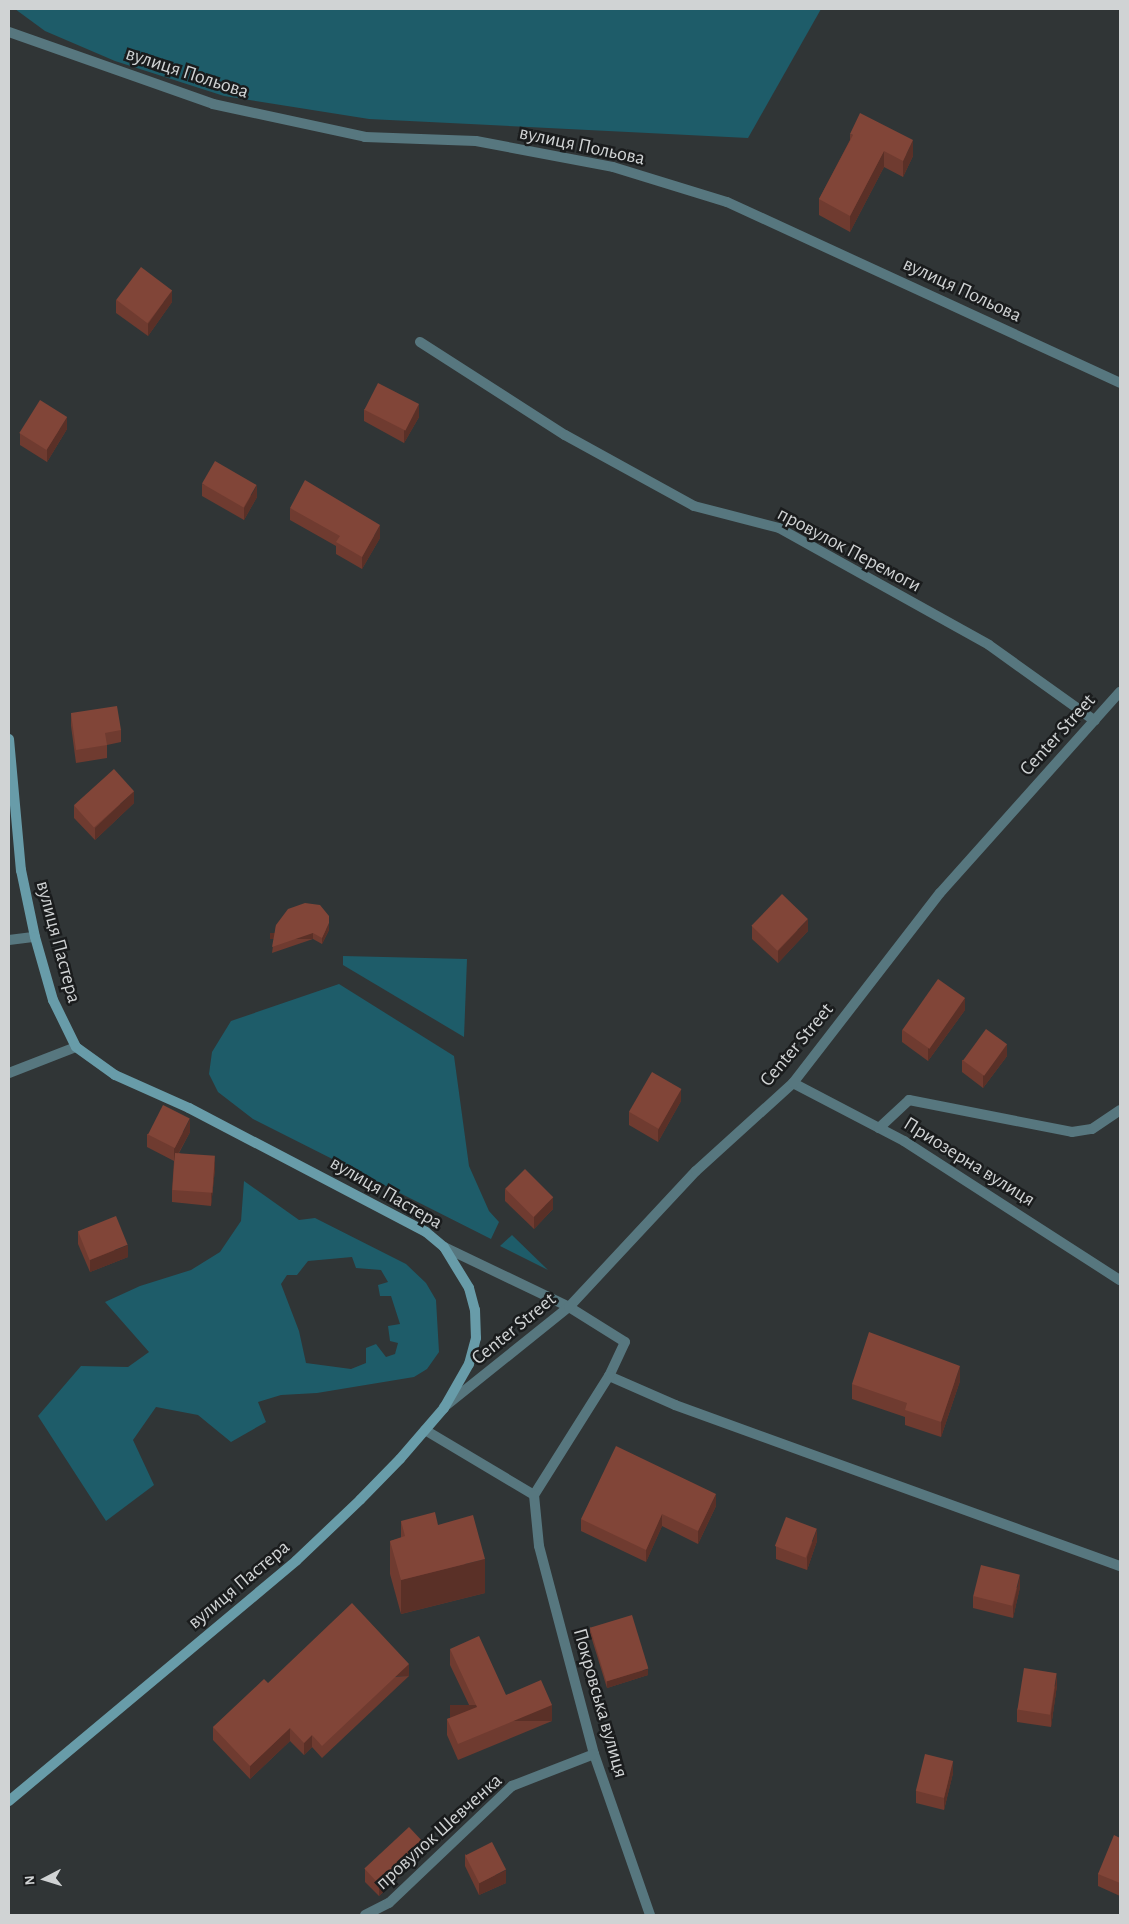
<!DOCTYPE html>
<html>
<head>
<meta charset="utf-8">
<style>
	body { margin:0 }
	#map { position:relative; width:1129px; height:1924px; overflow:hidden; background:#303536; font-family:"Alegreya Sans",sans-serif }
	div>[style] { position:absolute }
	.green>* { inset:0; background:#1e5c69 }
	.street>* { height:10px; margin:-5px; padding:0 5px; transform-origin:5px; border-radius:5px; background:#57777f }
	.secondary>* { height:10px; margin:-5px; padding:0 5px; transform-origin:5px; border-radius:5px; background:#689ca9 }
	.wall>* { inset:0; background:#6f3b30 }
	.shaded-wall>* { inset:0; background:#5a3027; transform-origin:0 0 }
	.building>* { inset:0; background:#814538; transform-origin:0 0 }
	span { translate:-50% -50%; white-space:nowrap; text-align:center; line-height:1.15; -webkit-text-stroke:5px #1a1c1d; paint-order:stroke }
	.street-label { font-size:20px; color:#d0d3d4 }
	.frame { position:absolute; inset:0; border:10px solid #d0d3d4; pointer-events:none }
	.north { position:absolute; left:20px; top:1854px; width:50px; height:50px; -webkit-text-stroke:4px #1a1c1d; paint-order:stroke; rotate:265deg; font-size:14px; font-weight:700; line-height:20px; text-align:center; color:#d0d3d4 }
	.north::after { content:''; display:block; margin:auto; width:18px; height:22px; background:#d0d3d4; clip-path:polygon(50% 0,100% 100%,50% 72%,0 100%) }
</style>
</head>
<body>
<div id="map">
	<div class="green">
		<div style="clip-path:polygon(15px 9px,821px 9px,748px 138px,369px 119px,224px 96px,115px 61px,45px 31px)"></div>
		<div style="clip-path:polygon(343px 956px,467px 959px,464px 1037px,343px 965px)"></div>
		<div style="clip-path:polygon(339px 984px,454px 1056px,469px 1166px,489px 1211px,499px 1222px,491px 1239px,253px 1119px,218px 1092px,209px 1074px,212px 1052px,231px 1021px)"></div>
		<div style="clip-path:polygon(evenodd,244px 1181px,299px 1220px,315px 1218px,406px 1264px,426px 1283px,436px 1300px,439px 1352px,427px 1369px,414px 1377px,317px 1393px,281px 1395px,258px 1402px,266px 1422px,231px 1442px,198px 1415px,156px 1407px,133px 1440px,154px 1485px,106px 1521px,38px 1416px,81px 1366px,128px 1367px,149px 1352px,105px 1302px,140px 1286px,191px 1270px,220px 1252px,241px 1221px,244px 1181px,352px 1257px,356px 1268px,381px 1270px,388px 1282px,378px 1285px,380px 1296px,391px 1296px,400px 1324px,388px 1326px,390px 1341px,398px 1343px,395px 1354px,386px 1357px,376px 1344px,366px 1348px,366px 1363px,351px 1369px,306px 1363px,299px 1331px,281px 1284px,287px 1275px,297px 1275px,308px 1261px,352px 1257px)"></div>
		<div style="clip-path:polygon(512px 1235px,548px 1270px,500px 1246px)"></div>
	</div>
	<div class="street">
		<div style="left:9px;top:32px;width:216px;rotate:19.4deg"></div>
		<div style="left:213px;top:104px;width:156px;rotate:12.2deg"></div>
		<div style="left:365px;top:137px;width:111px;rotate:2.1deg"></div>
		<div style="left:476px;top:141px;width:139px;rotate:10.7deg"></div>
		<div style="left:613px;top:167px;width:119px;rotate:17.1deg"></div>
		<div style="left:727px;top:202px;width:433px;rotate:24.7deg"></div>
		<div style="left:420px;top:342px;width:172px;rotate:32.7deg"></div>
		<div style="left:565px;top:435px;width:147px;rotate:28.8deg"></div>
		<div style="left:694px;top:506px;width:88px;rotate:14.5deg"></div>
		<div style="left:779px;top:528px;width:240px;rotate:29.1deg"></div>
		<div style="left:989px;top:645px;width:130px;rotate:35.6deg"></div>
		<div style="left:9px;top:940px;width:26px;rotate:-7deg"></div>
		<div style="left:9px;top:1073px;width:72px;rotate:-21.2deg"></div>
		<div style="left:793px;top:1083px;width:125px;rotate:27.6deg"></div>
		<div style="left:904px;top:1141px;width:257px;rotate:32.8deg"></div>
		<div style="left:879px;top:1128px;width:41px;rotate:-43deg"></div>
		<div style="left:909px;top:1100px;width:166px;rotate:11.1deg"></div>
		<div style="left:1072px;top:1132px;width:20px;rotate:-9deg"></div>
		<div style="left:1092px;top:1129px;width:34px;rotate:-34deg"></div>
		<div style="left:444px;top:1247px;width:139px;rotate:25.6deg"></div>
		<div style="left:569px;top:1307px;width:66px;rotate:32deg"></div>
		<div style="left:625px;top:1342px;width:38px;rotate:115deg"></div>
		<div style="left:609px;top:1376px;width:72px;rotate:23.7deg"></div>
		<div style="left:675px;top:1405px;width:473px;rotate:19.9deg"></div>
		<div style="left:444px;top:1407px;width:160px;rotate:-38.7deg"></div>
		<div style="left:569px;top:1307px;width:186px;rotate:-47deg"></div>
		<div style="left:696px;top:1171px;width:131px;rotate:-42.2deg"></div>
		<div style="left:793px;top:1083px;width:240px;rotate:-52.3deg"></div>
		<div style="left:940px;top:893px;width:270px;rotate:-48.2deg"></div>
		<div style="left:425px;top:1430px;width:127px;rotate:30.8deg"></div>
		<div style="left:534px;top:1495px;width:141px;rotate:-57.8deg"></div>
		<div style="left:534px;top:1495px;width:51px;rotate:84.4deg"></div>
		<div style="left:539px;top:1546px;width:215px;rotate:75.2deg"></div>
		<div style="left:594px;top:1754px;width:170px;rotate:70.8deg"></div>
		<div style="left:365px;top:1915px;width:27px;rotate:-27deg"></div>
		<div style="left:389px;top:1903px;width:170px;rotate:-43.6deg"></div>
		<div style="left:512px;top:1786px;width:88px;rotate:-21.3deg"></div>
	</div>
	<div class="secondary">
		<div style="left:9px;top:739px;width:132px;rotate:84.8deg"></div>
		<div style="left:21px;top:870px;width:68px;rotate:78.2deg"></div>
		<div style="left:35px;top:937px;width:66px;rotate:74.1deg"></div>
		<div style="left:53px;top:1000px;width:52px;rotate:63.9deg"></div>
		<div style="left:76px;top:1047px;width:48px;rotate:35.7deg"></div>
		<div style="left:115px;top:1075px;width:81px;rotate:24deg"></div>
		<div style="left:189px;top:1108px;width:267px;rotate:27.6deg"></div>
		<div style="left:426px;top:1232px;width:23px;rotate:40deg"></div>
		<div style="left:444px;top:1247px;width:48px;rotate:58.6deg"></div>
		<div style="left:469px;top:1288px;width:23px;rotate:75deg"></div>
		<div style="left:475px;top:1310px;width:28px;rotate:88deg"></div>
		<div style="left:476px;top:1338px;width:27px;rotate:105deg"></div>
		<div style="left:469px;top:1364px;width:51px;rotate:119.6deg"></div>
		<div style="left:444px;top:1408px;width:67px;rotate:130.8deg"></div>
		<div style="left:400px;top:1459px;width:57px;rotate:134.3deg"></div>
		<div style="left:360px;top:1500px;width:88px;rotate:136.4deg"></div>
		<div style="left:296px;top:1561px;width:374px;rotate:140.1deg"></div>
	</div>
	<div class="wall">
		<div style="clip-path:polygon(850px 134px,913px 156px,903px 177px,884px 167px,850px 232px,819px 215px,819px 199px,850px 140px)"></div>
		<div style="clip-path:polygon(116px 300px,172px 302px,148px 336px,116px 313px)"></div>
		<div style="clip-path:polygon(364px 409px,419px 417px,404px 443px,364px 421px)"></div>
		<div style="clip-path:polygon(67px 429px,47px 462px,20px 445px,20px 433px)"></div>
		<div style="clip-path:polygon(202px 484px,257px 497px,244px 520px,202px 496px)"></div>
		<div style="clip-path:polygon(290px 508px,380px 538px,362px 569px,336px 554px,336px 546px,290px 520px)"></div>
		<div style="clip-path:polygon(71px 713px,121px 730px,121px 742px,107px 745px,107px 758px,76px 763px,71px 726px)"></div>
		<div style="clip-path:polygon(134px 803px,95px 840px,74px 818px,74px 806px)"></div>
		<div style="clip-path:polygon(276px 925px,329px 930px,322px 944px,313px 939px,272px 953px)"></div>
		<div style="clip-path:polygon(752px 926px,808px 931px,778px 963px,752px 939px)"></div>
		<div style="clip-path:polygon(965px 1010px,928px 1061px,902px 1042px,902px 1030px)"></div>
		<div style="clip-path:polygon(1007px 1056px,983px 1088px,962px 1072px,962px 1060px)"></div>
		<div style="clip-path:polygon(681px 1101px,658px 1142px,629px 1125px,629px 1112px)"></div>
		<div style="clip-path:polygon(190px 1132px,179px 1153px,215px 1169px,211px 1206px,172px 1202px,172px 1190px,174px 1161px,147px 1147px,147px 1134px)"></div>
		<div style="clip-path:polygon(505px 1189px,553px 1209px,534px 1229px,505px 1201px)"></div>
		<div style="clip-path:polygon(78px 1232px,128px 1257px,90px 1272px,78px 1244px)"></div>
		<div style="clip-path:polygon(960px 1381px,941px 1437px,905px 1425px,905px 1417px,852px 1399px,852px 1384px)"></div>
		<div style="clip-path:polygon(716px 1506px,698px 1544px,662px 1526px,646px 1562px,581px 1531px,581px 1519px)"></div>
		<div style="clip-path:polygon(401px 1521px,438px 1525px,485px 1593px,401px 1614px,390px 1574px,390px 1541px,401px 1538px)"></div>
		<div style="clip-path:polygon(817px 1541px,807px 1570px,776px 1559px,776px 1546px)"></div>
		<div style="clip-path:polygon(1020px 1587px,1013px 1618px,973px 1608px,973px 1596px)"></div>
		<div style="clip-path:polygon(590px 1627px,648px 1675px,607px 1688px,590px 1633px)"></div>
		<div style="clip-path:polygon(450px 1649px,506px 1695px,552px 1721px,458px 1760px,447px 1735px,447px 1719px,471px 1709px,450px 1665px)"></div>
		<div style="clip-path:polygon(409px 1676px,322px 1758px,312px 1747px,304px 1755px,290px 1741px,250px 1779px,213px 1740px,213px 1727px,268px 1683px)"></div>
		<div style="clip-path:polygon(1057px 1685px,1051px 1727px,1017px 1722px,1017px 1709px)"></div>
		<div style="clip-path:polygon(953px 1773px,944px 1810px,916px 1803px,916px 1791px)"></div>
		<div style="clip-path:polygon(1120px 1838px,1120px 1896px,1098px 1886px,1098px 1874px)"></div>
		<div style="clip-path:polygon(423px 1854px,379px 1896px,365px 1882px,365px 1869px)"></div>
		<div style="clip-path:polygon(465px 1854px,506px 1883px,479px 1895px,465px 1866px)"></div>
	</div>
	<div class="shaded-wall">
		<div style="clip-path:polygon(913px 140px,913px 156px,903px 177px,903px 161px)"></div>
		<div style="clip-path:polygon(884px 151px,884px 167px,850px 232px,850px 216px)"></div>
		<div style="clip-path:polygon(172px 290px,172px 302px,148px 336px,148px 324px)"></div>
		<div style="clip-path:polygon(419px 404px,419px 417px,404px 443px,404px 431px)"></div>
		<div style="clip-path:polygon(67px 417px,67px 429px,47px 462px,47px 449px)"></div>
		<div style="clip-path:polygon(257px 485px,257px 497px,244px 520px,244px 508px)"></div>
		<div style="clip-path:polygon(380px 525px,380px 538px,362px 569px,362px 557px)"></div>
		<div style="clip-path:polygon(134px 791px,134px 803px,95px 840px,95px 828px)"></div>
		<div style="clip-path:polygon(808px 919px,808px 931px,778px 963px,778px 951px)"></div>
		<div style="clip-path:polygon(329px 923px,329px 930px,322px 944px,322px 938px)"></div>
		<div style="left:313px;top:933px;width:6px;height:43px;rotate:90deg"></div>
		<div style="clip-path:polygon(965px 998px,965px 1010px,928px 1061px,928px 1049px)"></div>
		<div style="clip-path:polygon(1007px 1044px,1007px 1056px,983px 1088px,983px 1076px)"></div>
		<div style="clip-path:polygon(681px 1089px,681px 1101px,658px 1142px,658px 1130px)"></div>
		<div style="clip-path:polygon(190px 1119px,190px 1132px,174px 1161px,174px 1149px)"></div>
		<div style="clip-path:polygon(215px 1156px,215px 1169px,211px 1206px,211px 1194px)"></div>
		<div style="clip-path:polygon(553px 1197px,553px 1209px,534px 1229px,534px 1217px)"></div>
		<div style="clip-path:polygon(128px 1245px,128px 1257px,90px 1272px,90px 1260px)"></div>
		<div style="clip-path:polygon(960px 1366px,960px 1381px,941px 1437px,941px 1422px)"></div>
		<div style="clip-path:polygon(716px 1494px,716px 1506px,698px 1544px,698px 1531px)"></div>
		<div style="clip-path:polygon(662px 1514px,662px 1526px,646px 1562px,646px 1550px)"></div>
		<div style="clip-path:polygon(817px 1529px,817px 1541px,807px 1570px,807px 1557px)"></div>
		<div style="clip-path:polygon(485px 1559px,485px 1593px,401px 1614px,401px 1580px)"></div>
		<div style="clip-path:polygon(1020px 1575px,1020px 1587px,1013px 1618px,1013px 1606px)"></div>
		<div style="left:409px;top:1664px;width:12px;height:120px;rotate:90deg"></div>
		<div style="clip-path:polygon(648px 1669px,648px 1675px,607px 1688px,607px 1681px)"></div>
		<div style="clip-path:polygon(1057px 1673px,1057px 1685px,1051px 1727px,1051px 1714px)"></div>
		<div style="left:552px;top:1705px;width:16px;height:102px;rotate:90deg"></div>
		<div style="clip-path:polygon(290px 1728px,290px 1741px,250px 1779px,250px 1766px)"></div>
		<div style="clip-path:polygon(312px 1735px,312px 1747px,304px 1755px,304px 1743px)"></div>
		<div style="clip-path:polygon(953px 1761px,953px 1773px,944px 1810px,944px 1798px)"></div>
		<div style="clip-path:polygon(423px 1842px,423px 1854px,379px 1896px,379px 1884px)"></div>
		<div style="clip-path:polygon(506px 1870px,506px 1883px,479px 1895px,479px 1883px)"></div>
	</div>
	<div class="building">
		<div style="clip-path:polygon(860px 113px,913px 140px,903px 161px,884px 151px,850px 216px,819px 199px,853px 135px,850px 134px)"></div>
		<div style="left:141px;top:267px;width:39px;height:41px;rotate:37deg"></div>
		<div style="left:378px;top:383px;width:46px;height:30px;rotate:27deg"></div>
		<div style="left:40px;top:400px;width:32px;height:39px;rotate:32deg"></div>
		<div style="left:215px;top:461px;width:48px;height:26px;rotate:30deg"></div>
		<div style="clip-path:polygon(305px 480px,380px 525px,362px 557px,336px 542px,340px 536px,290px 508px)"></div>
		<div style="clip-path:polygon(117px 706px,121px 730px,105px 733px,107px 745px,76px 750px,71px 713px)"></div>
		<div style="left:114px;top:769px;width:30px;height:54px;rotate:48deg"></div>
		<div style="left:782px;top:894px;width:36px;height:44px;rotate:44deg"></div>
		<div style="clip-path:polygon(305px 903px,320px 905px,329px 916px,329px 923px,322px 938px,313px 933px,272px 947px,276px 925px,288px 909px)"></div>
		<div style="left:938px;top:979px;width:33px;height:62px;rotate:35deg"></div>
		<div style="left:986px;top:1029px;width:26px;height:39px;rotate:36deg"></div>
		<div style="left:652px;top:1072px;width:34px;height:46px;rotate:30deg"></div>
		<div style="left:163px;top:1105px;width:30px;height:33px;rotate:27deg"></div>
		<div style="left:175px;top:1153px;width:40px;height:37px;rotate:4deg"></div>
		<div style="left:525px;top:1169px;width:40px;height:28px;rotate:45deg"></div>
		<div style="left:116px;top:1216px;width:31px;height:41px;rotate:68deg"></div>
		<div style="clip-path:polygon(869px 1332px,960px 1366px,941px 1422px,905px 1410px,907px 1403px,852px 1384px)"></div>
		<div style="clip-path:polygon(616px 1446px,716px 1494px,698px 1531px,662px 1514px,646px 1550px,581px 1519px)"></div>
		<div style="clip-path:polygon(435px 1512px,438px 1525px,473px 1515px,485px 1559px,401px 1580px,390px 1541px,405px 1536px,401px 1521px)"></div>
		<div style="left:786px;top:1517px;width:33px;height:31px;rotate:21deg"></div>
		<div style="left:981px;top:1565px;width:40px;height:32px;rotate:14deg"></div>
		<div style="clip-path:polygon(352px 1603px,409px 1664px,322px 1746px,312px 1735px,304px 1743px,290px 1728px,250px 1766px,213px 1727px,264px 1679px,268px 1683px)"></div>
		<div style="left:632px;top:1615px;width:56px;height:44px;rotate:73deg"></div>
		<div style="clip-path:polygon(479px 1636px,506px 1695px,541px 1680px,552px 1705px,458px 1744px,447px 1719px,477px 1707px,450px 1649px)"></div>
		<div style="left:1024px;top:1668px;width:33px;height:42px;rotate:9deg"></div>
		<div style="left:925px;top:1754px;width:29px;height:38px;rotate:14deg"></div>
		<div style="left:409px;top:1827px;width:21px;height:61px;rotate:47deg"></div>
		<div style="clip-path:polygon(1114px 1835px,1120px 1838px,1120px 1883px,1098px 1874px)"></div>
		<div style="left:492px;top:1842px;width:31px;height:30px;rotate:63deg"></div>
	</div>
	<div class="street-label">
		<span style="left:187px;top:73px;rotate:18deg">вулиця Польова</span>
		<span style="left:582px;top:146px;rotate:12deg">вулиця Польова</span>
		<span style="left:962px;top:290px;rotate:25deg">вулиця Польова</span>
		<span style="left:849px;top:550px;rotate:28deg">провулок Перемоги</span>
		<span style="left:1058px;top:735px;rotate:-48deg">Center Street</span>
		<span style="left:58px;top:942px;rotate:75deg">вулиця Пастера</span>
		<span style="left:797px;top:1045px;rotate:-50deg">Center Street</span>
		<span style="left:969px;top:1162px;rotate:32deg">Приозерна вулиця</span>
		<span style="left:386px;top:1193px;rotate:30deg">вулиця Пастера</span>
		<span style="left:514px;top:1329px;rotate:-39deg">Center Street</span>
		<span style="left:239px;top:1585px;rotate:-40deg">вулиця Пастера</span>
		<span style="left:600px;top:1703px;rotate:74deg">Покровська вулиця</span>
		<span style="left:439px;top:1832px;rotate:-42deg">провулок Шевченка</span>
	</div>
	<div class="frame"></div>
	<div class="north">N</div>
</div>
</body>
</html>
